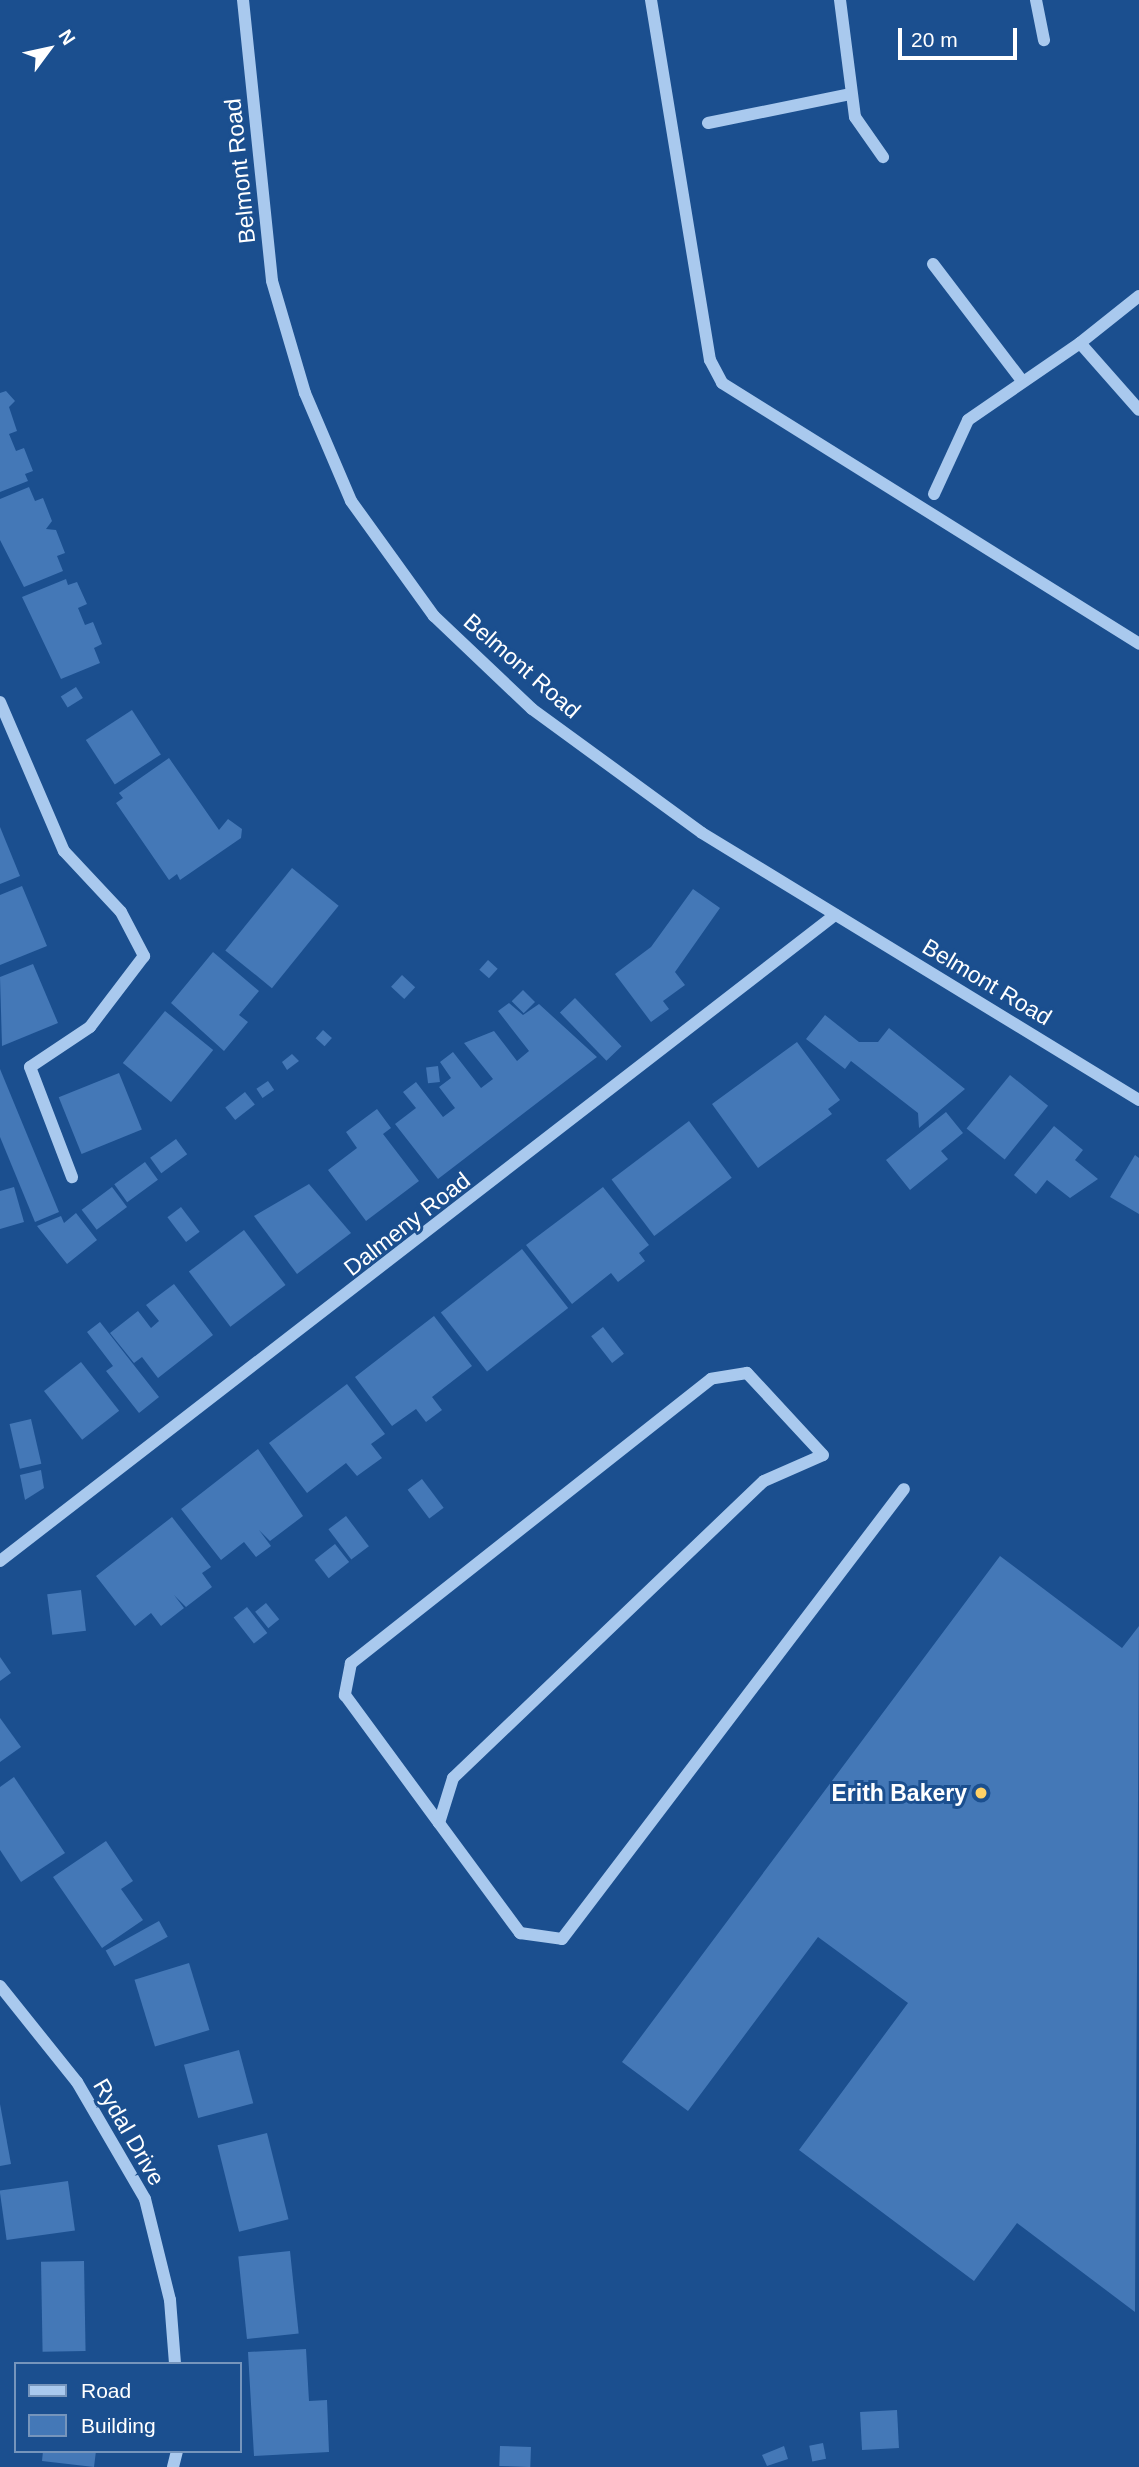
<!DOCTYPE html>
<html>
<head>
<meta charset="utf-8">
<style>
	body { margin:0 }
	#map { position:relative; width:1139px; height:2467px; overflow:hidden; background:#1b4f8f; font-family:Arial,sans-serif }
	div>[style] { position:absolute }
	.building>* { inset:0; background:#4478b7; transform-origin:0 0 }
	.minor>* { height:12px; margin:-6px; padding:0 6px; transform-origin:6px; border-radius:6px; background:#a9c9ee }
	.dots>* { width:19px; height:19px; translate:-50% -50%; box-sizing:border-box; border:4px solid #1b4f8f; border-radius:50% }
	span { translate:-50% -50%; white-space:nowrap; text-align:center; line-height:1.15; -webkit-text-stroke:6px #1b4f8f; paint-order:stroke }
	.street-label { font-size:23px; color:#fff }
	.poi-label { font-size:23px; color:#fff; font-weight:700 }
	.right { translate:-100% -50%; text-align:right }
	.legend { position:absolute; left:14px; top:2362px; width:228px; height:91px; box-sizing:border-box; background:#1b4f8f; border:2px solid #7695bc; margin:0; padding:9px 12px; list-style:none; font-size:21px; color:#fff }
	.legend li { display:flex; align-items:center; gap:14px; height:35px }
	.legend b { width:35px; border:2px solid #7695bc }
	.north { position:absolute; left:14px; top:14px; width:70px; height:70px; -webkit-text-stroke:5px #1b4f8f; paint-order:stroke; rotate:57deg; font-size:19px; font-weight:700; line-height:28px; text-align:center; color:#fff }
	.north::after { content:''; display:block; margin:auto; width:24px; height:32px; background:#fff; clip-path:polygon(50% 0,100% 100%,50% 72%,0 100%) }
	.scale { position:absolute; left:898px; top:28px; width:119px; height:32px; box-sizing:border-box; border:4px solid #fff; border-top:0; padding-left:9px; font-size:21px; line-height:24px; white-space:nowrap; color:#fff; -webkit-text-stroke:5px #1b4f8f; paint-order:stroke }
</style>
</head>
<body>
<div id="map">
	<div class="building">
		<div style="clip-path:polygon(6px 391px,15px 401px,9px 407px,17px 431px,9px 434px,16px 451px,24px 448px,33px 471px,25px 474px,28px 481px,0 492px,0 393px)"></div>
		<div style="clip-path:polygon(29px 487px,35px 501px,43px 498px,52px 521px,46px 529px,56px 530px,65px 553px,57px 556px,63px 571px,24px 587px,0 540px,0 499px)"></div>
		<div style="clip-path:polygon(66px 579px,68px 585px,77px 582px,87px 604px,78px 608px,85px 625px,93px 622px,102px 644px,94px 648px,100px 663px,61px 679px,22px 597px)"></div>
		<div style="left:76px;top:687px;width:13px;height:18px;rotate:58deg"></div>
		<div style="left:132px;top:710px;width:53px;height:55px;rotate:57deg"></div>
		<div style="clip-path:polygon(169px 758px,219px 830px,228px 819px,242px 829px,241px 838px,180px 880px,177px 874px,169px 880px,116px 803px,123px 798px,119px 793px)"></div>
		<div style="clip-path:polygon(0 827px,20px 876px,0 884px)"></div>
		<div style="left:292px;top:868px;width:60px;height:106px;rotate:39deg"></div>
		<div style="clip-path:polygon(22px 886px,47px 946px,0 965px,0 895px)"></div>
		<div style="clip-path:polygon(693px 889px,720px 908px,675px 972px,685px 985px,663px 1001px,669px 1009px,651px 1022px,615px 974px,651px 947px)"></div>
		<div style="clip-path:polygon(213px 952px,259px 991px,239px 1015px,248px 1022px,224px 1051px,171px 1003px)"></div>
		<div style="left:488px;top:960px;width:13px;height:13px;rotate:42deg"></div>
		<div style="clip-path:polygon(33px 964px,58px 1023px,2px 1046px,0 977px)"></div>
		<div style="left:402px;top:975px;width:18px;height:16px;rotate:43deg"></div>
		<div style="left:523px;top:990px;width:17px;height:16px;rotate:45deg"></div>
		<div style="left:575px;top:998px;width:67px;height:21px;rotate:46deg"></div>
		<div style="clip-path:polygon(509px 1003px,523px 1015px,539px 1004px,597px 1057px,438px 1179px,395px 1124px,416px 1108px,403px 1092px,416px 1082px,443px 1117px,455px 1108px,439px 1087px,451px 1078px,440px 1062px,453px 1052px,481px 1088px,493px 1079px,464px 1043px,494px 1031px,517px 1061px,529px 1051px,498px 1011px)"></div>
		<div style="left:165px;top:1011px;width:62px;height:67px;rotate:39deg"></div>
		<div style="clip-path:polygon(825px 1015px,859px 1042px,878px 1042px,889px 1028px,965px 1089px,919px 1128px,918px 1113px,851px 1061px,845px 1069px,806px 1039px)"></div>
		<div style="left:323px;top:1030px;width:12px;height:11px;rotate:42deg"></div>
		<div style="clip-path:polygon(797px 1042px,840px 1100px,828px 1109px,832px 1114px,758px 1168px,712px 1104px)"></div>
		<div style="clip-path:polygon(292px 1054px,299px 1061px,287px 1070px,282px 1062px)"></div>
		<div style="left:438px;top:1066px;width:16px;height:12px;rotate:83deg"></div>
		<div style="clip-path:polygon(0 1069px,59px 1212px,35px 1222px,0 1137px)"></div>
		<div style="left:119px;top:1073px;width:61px;height:65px;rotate:68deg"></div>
		<div style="left:1010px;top:1075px;width:49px;height:69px;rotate:39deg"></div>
		<div style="left:268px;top:1081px;width:11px;height:14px;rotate:56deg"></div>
		<div style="left:245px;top:1092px;width:16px;height:25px;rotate:52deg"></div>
		<div style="clip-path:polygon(377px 1109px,391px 1128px,383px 1134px,419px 1181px,366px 1221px,328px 1170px,357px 1148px,346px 1132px)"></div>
		<div style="clip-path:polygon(946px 1112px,963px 1133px,941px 1151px,948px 1159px,910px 1190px,886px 1160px)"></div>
		<div style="left:689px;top:1121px;width:71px;height:97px;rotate:53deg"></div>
		<div style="clip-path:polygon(1054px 1126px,1083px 1150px,1075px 1160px,1098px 1179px,1070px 1198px,1047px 1180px,1036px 1194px,1014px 1175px)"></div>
		<div style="left:176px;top:1139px;width:19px;height:32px;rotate:54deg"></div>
		<div style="clip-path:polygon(1135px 1155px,1139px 1158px,1139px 1214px,1110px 1197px)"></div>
		<div style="left:145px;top:1162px;width:22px;height:38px;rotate:54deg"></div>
		<div style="clip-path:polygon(309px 1184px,351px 1233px,297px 1274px,254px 1216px)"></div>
		<div style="clip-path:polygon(14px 1187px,24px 1222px,0 1229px,0 1191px)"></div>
		<div style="left:112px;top:1187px;width:25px;height:38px;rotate:53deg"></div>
		<div style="clip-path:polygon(603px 1187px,649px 1245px,639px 1253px,645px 1261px,618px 1282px,611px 1273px,572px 1304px,526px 1245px)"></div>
		<div style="left:181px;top:1207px;width:31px;height:17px;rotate:53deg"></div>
		<div style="clip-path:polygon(76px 1213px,97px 1240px,67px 1264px,37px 1226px,61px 1216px,64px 1223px)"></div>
		<div style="left:244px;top:1230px;width:69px;height:69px;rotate:53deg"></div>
		<div style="left:522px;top:1249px;width:75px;height:103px;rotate:52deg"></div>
		<div style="clip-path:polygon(174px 1284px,213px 1335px,158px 1378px,142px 1357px,134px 1363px,110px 1333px,138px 1311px,151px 1328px,159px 1321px,146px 1305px)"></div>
		<div style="clip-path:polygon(434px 1316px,472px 1366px,432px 1397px,442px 1410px,426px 1422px,416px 1409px,392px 1426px,355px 1377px)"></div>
		<div style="clip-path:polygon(100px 1322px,159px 1397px,139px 1413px,106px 1371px,113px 1366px,87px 1332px)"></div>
		<div style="left:603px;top:1327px;width:34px;height:15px;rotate:52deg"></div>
		<div style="left:81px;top:1362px;width:62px;height:47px;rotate:52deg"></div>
		<div style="clip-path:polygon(347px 1384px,385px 1434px,371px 1444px,382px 1458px,357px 1476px,346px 1463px,307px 1493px,269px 1443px)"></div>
		<div style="left:31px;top:1419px;width:46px;height:22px;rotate:77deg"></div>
		<div style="clip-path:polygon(258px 1449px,303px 1516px,270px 1541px,259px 1530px,271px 1546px,256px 1557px,244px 1542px,221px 1560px,181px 1509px)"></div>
		<div style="clip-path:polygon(41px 1470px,44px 1488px,25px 1500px,20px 1475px)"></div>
		<div style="left:422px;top:1479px;width:36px;height:18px;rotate:53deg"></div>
		<div style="left:346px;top:1516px;width:38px;height:22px;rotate:53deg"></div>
		<div style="clip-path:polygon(172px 1517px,211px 1567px,202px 1573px,212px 1587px,186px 1607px,174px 1595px,184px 1608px,161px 1626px,151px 1613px,135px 1626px,96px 1576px)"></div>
		<div style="left:335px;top:1544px;width:23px;height:26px;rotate:52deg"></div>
		<div style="clip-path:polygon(1000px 1556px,1122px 1648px,1139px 1626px,1135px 2312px,1017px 2223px,974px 2281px,799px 2150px,908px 2003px,818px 1937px,688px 2111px,622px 2062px)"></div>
		<div style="left:81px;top:1590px;width:41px;height:34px;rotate:83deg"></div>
		<div style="left:266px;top:1603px;width:21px;height:14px;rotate:51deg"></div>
		<div style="left:247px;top:1607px;width:33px;height:17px;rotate:52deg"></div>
		<div style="clip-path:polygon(0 1657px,11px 1673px,0 1681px)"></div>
		<div style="clip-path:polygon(0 1718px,21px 1747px,0 1762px)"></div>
		<div style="clip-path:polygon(14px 1777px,65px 1853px,21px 1882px,0 1850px,0 1787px)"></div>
		<div style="clip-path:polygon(106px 1841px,133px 1881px,121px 1889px,143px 1920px,102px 1948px,53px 1877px)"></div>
		<div style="left:159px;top:1921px;width:18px;height:61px;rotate:61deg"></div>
		<div style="left:189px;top:1963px;width:70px;height:57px;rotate:73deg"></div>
		<div style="left:239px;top:2050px;width:55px;height:57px;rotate:75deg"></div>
		<div style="clip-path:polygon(0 2104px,11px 2164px,0 2166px)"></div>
		<div style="left:267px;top:2133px;width:89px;height:51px;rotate:76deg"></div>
		<div style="left:68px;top:2181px;width:50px;height:69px;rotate:82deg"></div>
		<div style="left:290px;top:2251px;width:83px;height:52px;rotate:84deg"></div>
		<div style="left:84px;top:2261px;width:90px;height:43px;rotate:89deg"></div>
		<div style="clip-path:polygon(306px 2349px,309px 2401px,327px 2400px,329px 2452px,254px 2456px,248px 2352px)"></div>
		<div style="left:897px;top:2410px;width:38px;height:37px;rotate:87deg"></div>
		<div style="left:823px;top:2443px;width:16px;height:14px;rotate:79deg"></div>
		<div style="left:500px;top:2446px;width:31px;height:20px;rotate:2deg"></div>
		<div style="clip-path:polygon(784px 2446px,788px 2459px,767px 2466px,762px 2455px)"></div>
		<div style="clip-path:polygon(43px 2451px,96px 2451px,94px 2467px,42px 2461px)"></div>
	</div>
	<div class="minor">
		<div style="left:243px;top:0;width:282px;rotate:84.1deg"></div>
		<div style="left:272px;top:281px;width:117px;rotate:73.6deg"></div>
		<div style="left:305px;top:393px;width:117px;rotate:66.9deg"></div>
		<div style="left:351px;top:501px;width:142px;rotate:54.2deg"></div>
		<div style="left:434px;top:616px;width:135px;rotate:43.5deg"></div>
		<div style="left:532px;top:709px;width:210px;rotate:36.1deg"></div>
		<div style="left:702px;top:833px;width:512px;rotate:31.42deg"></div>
		<div style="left:651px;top:0;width:365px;rotate:80.7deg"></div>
		<div style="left:710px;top:360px;width:26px;rotate:62deg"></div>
		<div style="left:722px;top:383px;width:492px;rotate:32deg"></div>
		<div style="left:840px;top:0;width:118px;rotate:82.7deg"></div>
		<div style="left:855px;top:117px;width:49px;rotate:55deg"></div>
		<div style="left:1036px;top:0;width:41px;rotate:78.7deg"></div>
		<div style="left:708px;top:123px;width:146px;rotate:-11.5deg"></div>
		<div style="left:933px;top:264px;width:147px;rotate:52.7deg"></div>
		<div style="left:1139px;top:296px;width:75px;rotate:141.5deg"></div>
		<div style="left:1080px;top:343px;width:89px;rotate:48.6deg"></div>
		<div style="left:934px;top:494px;width:81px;rotate:-65.3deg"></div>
		<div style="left:968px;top:420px;width:136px;rotate:-34.5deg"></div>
		<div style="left:0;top:702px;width:162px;rotate:66.8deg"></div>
		<div style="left:64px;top:851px;width:83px;rotate:46.9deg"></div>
		<div style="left:121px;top:912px;width:50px;rotate:62.4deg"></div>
		<div style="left:144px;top:956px;width:89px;rotate:127.3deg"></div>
		<div style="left:90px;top:1027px;width:72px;rotate:146.3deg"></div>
		<div style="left:30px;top:1067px;width:118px;rotate:69.1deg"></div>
		<div style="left:0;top:1561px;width:1056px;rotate:-37.73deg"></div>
		<div style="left:439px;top:1823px;width:47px;rotate:-72.7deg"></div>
		<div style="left:453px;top:1778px;width:430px;rotate:-43.7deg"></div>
		<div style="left:764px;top:1481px;width:64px;rotate:-23.8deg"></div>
		<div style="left:823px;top:1455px;width:112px;rotate:-132.8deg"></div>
		<div style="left:747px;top:1373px;width:36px;rotate:171deg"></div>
		<div style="left:711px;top:1379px;width:459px;rotate:141.7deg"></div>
		<div style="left:351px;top:1663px;width:33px;rotate:101deg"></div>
		<div style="left:345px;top:1695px;width:159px;rotate:53.7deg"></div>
		<div style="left:439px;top:1823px;width:137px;rotate:53.6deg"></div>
		<div style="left:520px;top:1933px;width:42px;rotate:8.1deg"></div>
		<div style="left:562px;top:1939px;width:565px;rotate:-52.77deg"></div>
		<div style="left:0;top:1986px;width:123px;rotate:51.3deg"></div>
		<div style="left:77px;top:2082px;width:135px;rotate:59.8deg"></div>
		<div style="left:145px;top:2199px;width:104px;rotate:76.1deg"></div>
		<div style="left:170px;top:2300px;width:64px;rotate:85.5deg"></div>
		<div style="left:173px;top:2467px;width:16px;rotate:-76deg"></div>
	</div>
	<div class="dots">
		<div style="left:981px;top:1793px;background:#ffd166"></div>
	</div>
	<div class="street-label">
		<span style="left:240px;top:171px;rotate:-96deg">Belmont Road</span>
		<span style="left:522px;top:666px;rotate:41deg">Belmont Road</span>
		<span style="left:987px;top:982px;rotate:31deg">Belmont Road</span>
		<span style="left:407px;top:1224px;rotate:-38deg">Dalmeny Road</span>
		<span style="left:129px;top:2132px;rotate:60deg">Rydal Drive</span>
	</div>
	<div class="poi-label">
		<span class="right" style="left:967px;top:1793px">Erith Bakery</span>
	</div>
	<ul class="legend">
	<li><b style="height:9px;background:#a9c9ee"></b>Road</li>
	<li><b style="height:19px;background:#4478b7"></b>Building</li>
	</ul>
	<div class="north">N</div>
	<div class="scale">20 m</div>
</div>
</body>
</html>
